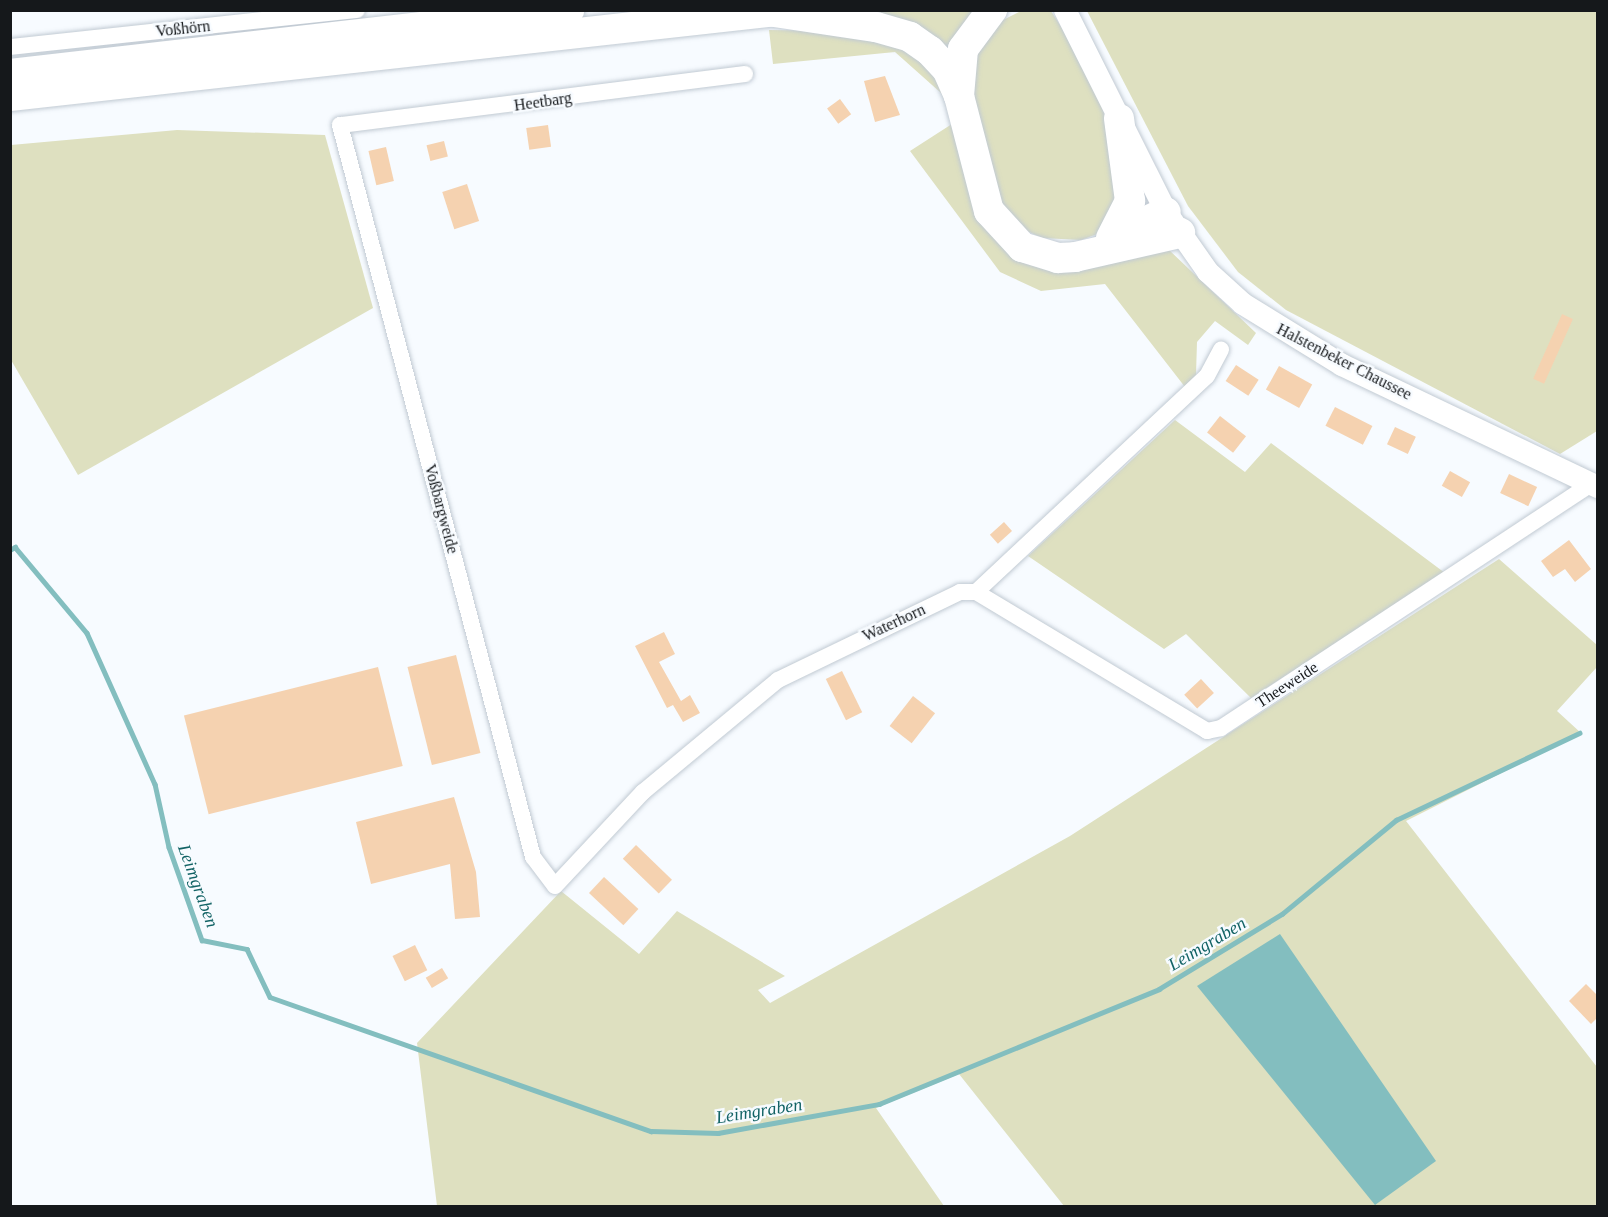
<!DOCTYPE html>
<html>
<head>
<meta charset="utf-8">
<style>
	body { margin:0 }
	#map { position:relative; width:1608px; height:1217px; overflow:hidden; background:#f7fbff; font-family:Georgia,serif }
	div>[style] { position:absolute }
	.green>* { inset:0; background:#dee0c0 }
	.water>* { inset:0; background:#83bebf }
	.stream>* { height:4.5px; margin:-2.25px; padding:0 2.25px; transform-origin:2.25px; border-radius:2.25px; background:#83bebf }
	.building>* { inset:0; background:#f5d2b0; transform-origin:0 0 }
	.roads { filter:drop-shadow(0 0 2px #c1cad3) drop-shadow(0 0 2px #c1cad3) }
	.street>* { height:16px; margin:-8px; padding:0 8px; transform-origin:8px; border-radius:8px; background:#fff }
	.secondary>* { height:22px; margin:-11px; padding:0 11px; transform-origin:11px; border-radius:11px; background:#fff }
	.highway>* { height:30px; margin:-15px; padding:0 15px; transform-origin:15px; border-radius:15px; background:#fff }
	span { translate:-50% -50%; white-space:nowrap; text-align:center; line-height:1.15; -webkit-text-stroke:5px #f7fbff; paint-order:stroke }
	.street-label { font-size:16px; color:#15181b }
	.water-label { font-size:18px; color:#126365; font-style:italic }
	.frame { position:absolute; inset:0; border:12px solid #15181b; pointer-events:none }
</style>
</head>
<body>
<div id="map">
	<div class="green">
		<div style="clip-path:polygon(863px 10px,979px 11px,955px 52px)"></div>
		<div style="clip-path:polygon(1021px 11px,1051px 11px,1085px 64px,1110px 128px,1125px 195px,1100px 233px,1081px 240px,1042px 238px,1025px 230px,1001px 205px,968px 85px,971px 58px,987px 28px)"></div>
		<div style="clip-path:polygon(1087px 11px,1597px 11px,1597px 431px,1560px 454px,1286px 310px,1238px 272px,1188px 206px)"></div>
		<div style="clip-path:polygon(769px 30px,855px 31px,928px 59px,1014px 251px,1168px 249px,1256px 333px,1248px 345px,1215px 321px,1197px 342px,1196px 375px,1185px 387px,1105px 284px,1041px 291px,1000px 272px,910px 151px,955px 122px,941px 93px,895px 52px,773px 64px)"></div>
		<div style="clip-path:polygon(177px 130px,325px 135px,373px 308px,78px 475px,11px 360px,11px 145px)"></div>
		<div style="clip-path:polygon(1175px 420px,1245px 472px,1271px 443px,1445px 573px,1251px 698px,1186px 634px,1164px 649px,1028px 556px)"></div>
		<div style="clip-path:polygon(1499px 559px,1597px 645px,1597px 667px,1557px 711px,1581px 733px,1406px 821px,1597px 1067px,1597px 1206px,1064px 1206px,959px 1074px,876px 1108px,944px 1206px,437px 1206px,417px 1043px,561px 891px,639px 954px,677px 911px,785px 976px,758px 990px,770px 1003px,1070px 836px)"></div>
	</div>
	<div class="water">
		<div style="clip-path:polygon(1280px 934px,1436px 1161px,1375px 1205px,1197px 986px)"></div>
	</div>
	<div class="stream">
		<div style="left:10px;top:550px;width:6px;rotate:-31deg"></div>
		<div style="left:15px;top:547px;width:112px;rotate:50.1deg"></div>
		<div style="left:87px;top:633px;width:166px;rotate:65.8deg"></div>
		<div style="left:155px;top:784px;width:65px;rotate:77.5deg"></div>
		<div style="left:169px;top:847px;width:99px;rotate:70.5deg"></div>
		<div style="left:202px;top:940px;width:46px;rotate:11.3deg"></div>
		<div style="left:247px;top:949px;width:53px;rotate:64.4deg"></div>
		<div style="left:270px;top:997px;width:404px;rotate:19.4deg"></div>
		<div style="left:651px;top:1131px;width:67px;rotate:1.7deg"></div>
		<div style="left:718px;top:1133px;width:164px;rotate:-10.2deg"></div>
		<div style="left:879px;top:1104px;width:303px;rotate:-22.3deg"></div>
		<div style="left:1159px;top:989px;width:144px;rotate:-31.4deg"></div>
		<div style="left:1282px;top:914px;width:148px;rotate:-39.5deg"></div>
		<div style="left:1396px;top:820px;width:203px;rotate:-25.4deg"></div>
	</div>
	<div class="building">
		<div style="clip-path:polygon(885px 76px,900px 115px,875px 122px,864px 81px)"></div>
		<div style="left:840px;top:99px;width:19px;height:16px;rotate:54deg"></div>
		<div style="left:548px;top:125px;width:22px;height:22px;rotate:82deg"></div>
		<div style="left:444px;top:141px;width:16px;height:18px;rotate:76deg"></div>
		<div style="left:386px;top:147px;width:35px;height:18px;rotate:77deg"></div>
		<div style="left:467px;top:184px;width:39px;height:26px;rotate:72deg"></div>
		<div style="left:1562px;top:314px;width:12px;height:71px;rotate:24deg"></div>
		<div style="left:1236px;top:365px;width:27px;height:19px;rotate:33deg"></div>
		<div style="left:1279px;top:366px;width:38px;height:27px;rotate:29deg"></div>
		<div style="left:1335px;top:407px;width:42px;height:21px;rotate:27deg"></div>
		<div style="left:1220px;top:416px;width:33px;height:21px;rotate:38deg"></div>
		<div style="left:1395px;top:427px;width:23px;height:19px;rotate:25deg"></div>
		<div style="left:1450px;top:471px;width:23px;height:17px;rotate:29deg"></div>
		<div style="left:1509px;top:474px;width:31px;height:21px;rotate:25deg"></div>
		<div style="left:1004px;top:522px;width:12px;height:19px;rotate:48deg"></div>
		<div style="clip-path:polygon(1569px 540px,1591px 569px,1575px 582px,1565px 569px,1553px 577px,1541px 561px)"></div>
		<div style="clip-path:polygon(664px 632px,675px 654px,659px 662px,681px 701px,690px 695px,700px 713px,683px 722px,673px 705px,667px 708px,635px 646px)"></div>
		<div style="left:456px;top:655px;width:101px;height:50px;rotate:76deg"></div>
		<div style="left:378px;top:667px;width:102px;height:200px;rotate:76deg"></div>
		<div style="left:842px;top:671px;width:46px;height:18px;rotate:64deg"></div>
		<div style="left:1201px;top:679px;width:19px;height:23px;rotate:47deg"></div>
		<div style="left:913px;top:696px;width:28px;height:38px;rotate:38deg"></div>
		<div style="clip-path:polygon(454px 797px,476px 872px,480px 917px,455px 919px,450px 864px,371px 884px,356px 822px)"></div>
		<div style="left:636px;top:845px;width:50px;height:19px;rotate:44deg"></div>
		<div style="left:604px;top:877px;width:47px;height:22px;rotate:43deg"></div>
		<div style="left:415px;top:945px;width:28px;height:25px;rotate:64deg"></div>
		<div style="left:442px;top:968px;width:12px;height:19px;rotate:59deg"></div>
		<div style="clip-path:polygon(1586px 984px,1598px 996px,1598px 1017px,1591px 1024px,1569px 1001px)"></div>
	</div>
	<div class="roads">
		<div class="street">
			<div style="left:10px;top:47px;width:349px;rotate:-6.1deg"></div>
			<div style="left:745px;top:74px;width:408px;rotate:172.8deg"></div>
			<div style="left:340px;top:125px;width:757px;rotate:75.23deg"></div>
			<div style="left:533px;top:857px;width:36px;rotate:53deg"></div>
			<div style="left:555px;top:886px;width:129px;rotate:-46.9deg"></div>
			<div style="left:643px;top:792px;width:175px;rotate:-39.7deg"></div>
			<div style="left:778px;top:680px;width:202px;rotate:-25.8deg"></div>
			<div style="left:960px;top:592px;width:16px"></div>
			<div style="left:976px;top:592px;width:316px;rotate:-43.1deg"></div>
			<div style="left:1207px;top:376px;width:30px;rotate:-62deg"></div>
			<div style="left:976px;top:592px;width:270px;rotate:31deg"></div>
			<div style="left:1207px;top:731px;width:14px;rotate:-12deg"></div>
			<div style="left:1221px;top:728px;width:443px;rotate:-33.4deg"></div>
		</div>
		<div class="secondary">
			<div style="left:1065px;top:10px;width:226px;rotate:63.4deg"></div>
			<div style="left:1166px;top:212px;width:73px;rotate:55deg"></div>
			<div style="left:1208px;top:272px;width:47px;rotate:42.4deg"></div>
			<div style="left:1243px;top:304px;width:116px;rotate:31.6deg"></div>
			<div style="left:1342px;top:365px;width:284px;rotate:25.5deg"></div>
		</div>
		<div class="highway">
			<div style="left:774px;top:12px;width:103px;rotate:8.4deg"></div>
			<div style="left:876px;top:27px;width:35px;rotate:16deg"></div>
			<div style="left:910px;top:37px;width:24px;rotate:35deg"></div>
			<div style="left:930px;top:51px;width:25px;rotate:47deg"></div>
			<div style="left:947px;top:69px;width:30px;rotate:66deg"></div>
			<div style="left:959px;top:96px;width:119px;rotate:75.4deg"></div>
			<div style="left:989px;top:211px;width:49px;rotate:47.5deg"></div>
			<div style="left:1022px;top:247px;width:38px;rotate:17deg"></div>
			<div style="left:1058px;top:258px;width:17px;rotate:-3deg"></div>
			<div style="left:1075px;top:257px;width:108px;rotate:-12.9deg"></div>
			<div style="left:10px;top:74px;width:563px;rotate:-6.53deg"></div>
			<div style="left:10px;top:96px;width:780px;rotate:-6.33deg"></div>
			<div style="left:959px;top:96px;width:47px;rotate:-85.1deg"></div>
			<div style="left:963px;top:49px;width:49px;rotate:-53.4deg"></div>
			<div style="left:1115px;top:236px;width:56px;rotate:-25.2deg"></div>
			<div style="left:1111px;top:238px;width:42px;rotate:-62.8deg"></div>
			<div style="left:1130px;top:201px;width:83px;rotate:-97.6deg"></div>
		</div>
	</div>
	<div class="street-label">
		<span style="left:183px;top:29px;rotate:-6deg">Voßhörn</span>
		<span style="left:543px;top:102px;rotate:-8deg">Heetbarg</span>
		<span style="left:1344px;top:362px;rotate:27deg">Halstenbeker Chaussee</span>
		<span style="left:441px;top:509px;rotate:75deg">Voßbargweide</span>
		<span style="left:894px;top:623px;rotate:-25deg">Waterhorn</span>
		<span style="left:1287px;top:685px;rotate:-33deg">Theeweide</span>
	</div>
	<div class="water-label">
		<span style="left:198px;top:886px;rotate:70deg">Leimgraben</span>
		<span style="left:1207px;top:944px;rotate:-31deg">Leimgraben</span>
		<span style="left:759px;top:1111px;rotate:-9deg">Leimgraben</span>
	</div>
	<div class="frame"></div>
</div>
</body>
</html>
